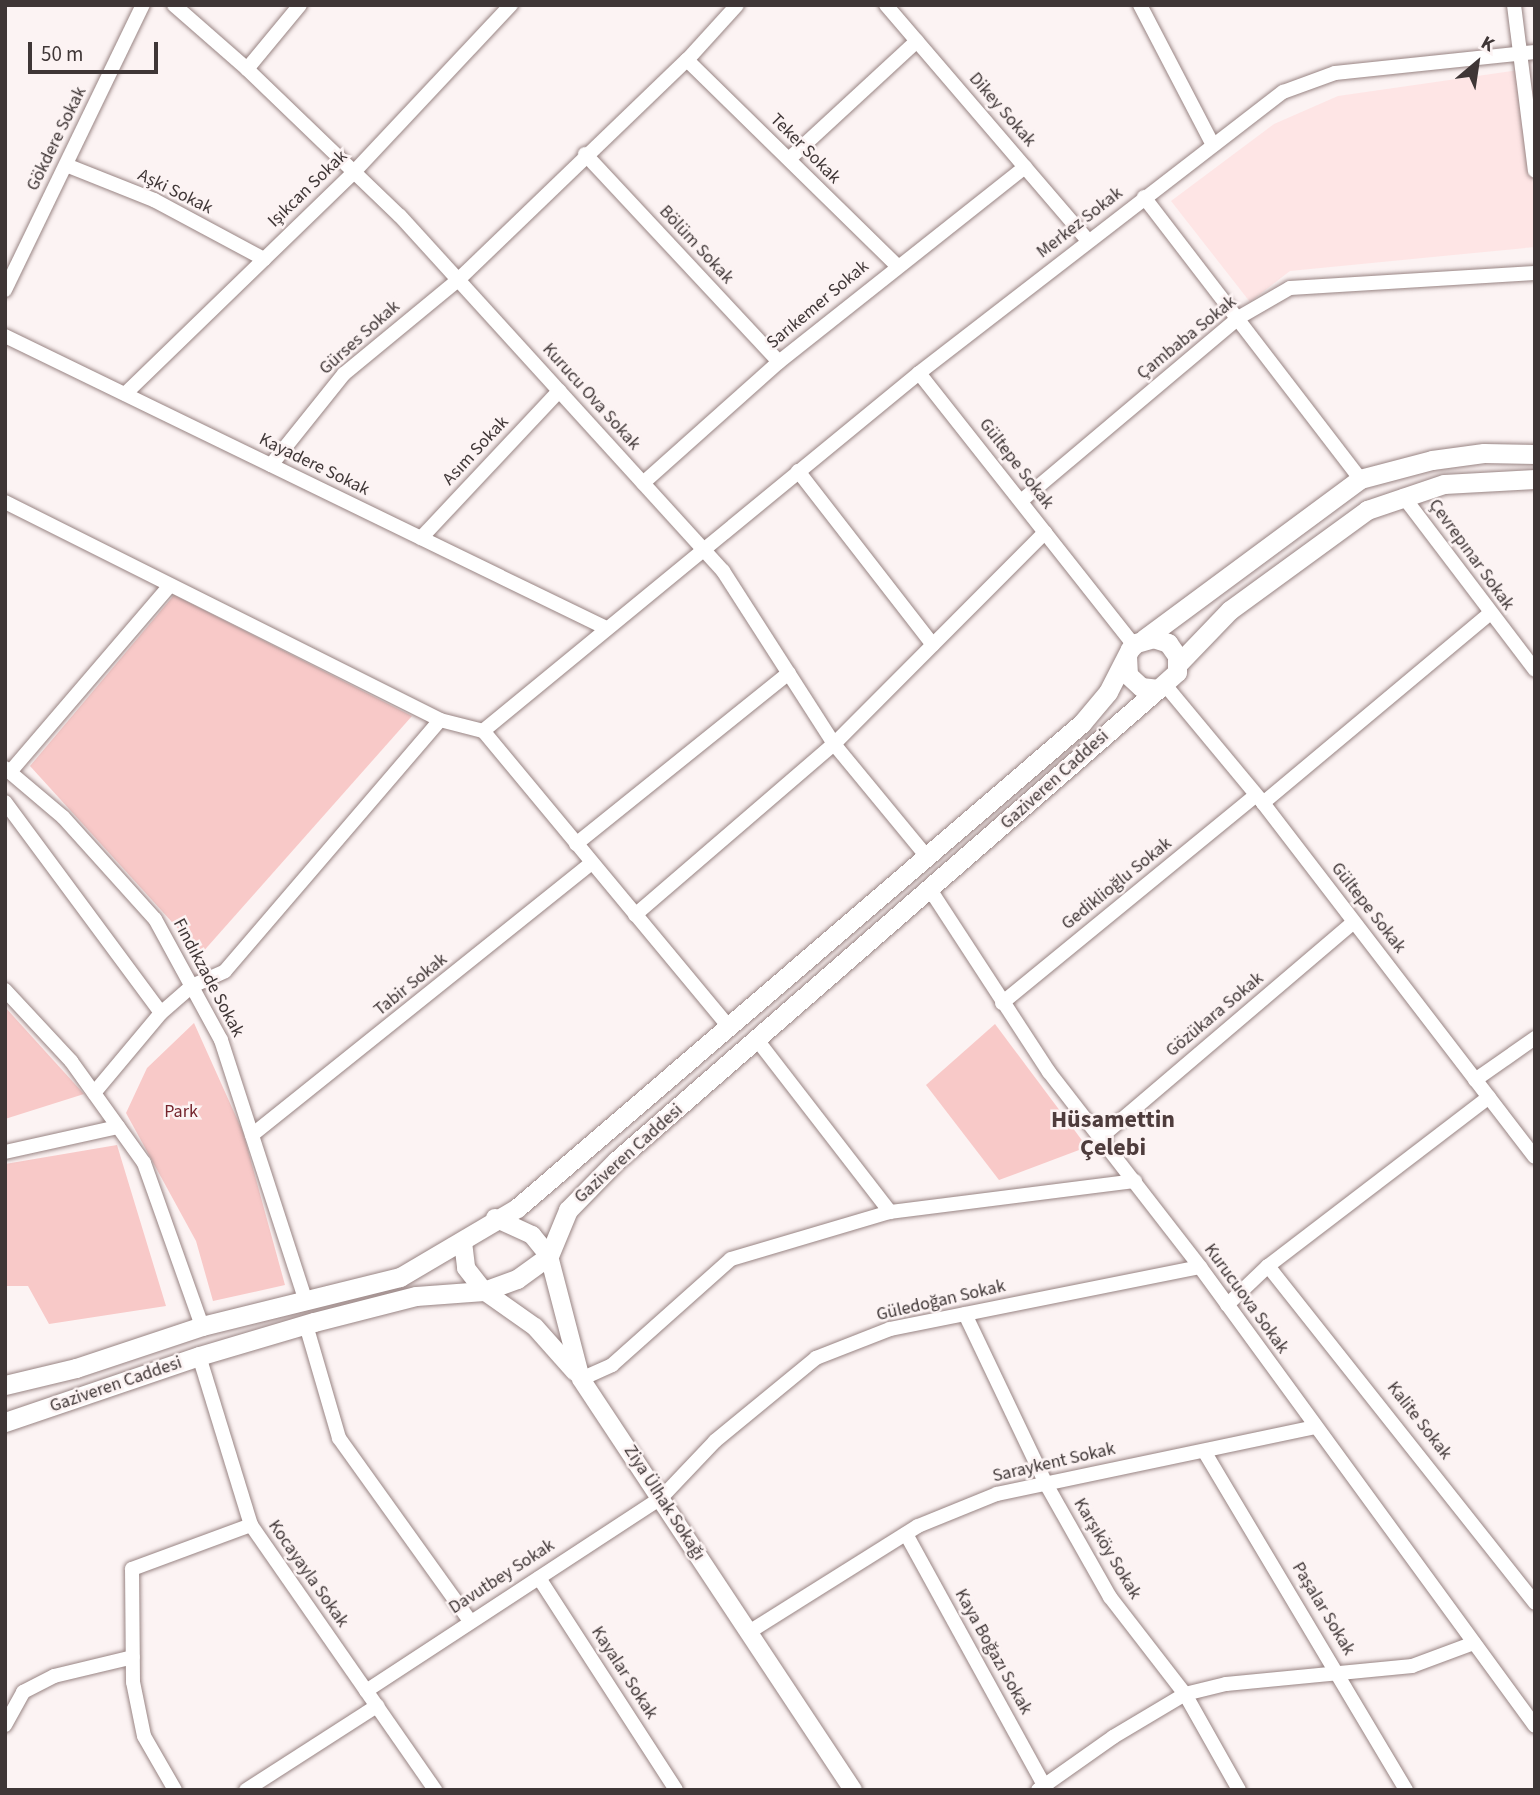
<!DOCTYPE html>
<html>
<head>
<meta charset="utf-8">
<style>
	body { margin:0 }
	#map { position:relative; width:1540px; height:1795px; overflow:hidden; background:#fcf3f3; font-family:"Source Sans 3",sans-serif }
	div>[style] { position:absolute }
	.built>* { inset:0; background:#fee5e5 }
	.green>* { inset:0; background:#f8c9c8 }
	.roads { filter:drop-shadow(0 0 2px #988483) drop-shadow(0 0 2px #988483) }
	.minor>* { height:14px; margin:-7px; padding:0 7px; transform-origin:7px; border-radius:7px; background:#fff }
	.tertiary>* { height:18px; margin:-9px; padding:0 9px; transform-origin:9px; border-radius:9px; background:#fff }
	.secondary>* { height:19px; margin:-9.5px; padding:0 9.5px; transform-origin:9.5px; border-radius:9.5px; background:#fff }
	span { translate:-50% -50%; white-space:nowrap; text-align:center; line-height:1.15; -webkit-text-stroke:5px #fcf3f3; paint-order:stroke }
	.street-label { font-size:18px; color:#3f3636 }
	.park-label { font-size:18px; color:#74242c }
	.district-label { font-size:24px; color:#4e3c3c; font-weight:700 }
	.frame { position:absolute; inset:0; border:7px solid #3f3636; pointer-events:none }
	.north { position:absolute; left:1442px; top:28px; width:70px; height:70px; -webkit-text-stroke:5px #fcf3f3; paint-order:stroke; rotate:29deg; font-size:19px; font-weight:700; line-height:28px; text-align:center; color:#3f3636 }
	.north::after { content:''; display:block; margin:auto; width:24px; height:32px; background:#3f3636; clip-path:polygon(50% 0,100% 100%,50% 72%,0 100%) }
	.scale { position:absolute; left:28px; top:42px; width:130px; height:32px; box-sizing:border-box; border:4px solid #3f3636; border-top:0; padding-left:9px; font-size:21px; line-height:24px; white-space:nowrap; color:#3f3636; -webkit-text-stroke:5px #fcf3f3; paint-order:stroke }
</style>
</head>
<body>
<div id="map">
	<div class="built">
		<div style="clip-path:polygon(1519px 70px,1535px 200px,1535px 247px,1290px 271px,1250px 302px,1171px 201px,1274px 124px,1338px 96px)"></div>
	</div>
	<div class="green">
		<div style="clip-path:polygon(174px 595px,412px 716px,201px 954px,30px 766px)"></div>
		<div style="clip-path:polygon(5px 1007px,84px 1094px,5px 1119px)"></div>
		<div style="clip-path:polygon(194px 1023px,243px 1132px,285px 1285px,213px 1301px,196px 1241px,126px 1113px,147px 1068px)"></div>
		<div style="clip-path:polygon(995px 1024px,1087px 1147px,999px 1180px,926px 1085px)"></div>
		<div style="clip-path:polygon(117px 1145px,166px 1306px,49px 1324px,28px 1286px,5px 1286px,5px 1164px)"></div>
	</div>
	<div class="roads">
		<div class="minor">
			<div style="left:174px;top:5px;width:97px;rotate:41.2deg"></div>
			<div style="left:247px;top:69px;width:212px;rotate:43.9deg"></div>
			<div style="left:400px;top:216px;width:480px;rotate:47.7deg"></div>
			<div style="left:723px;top:571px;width:206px;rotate:57.3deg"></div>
			<div style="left:834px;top:744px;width:148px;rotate:50.5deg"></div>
			<div style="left:886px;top:5px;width:311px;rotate:49.4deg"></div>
			<div style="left:1140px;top:5px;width:158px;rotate:62.5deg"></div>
			<div style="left:1514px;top:5px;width:167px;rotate:82.8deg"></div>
			<div style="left:687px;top:60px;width:293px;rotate:44.4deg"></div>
			<div style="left:247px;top:69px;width:83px;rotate:-50.4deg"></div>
			<div style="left:585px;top:154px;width:284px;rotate:47deg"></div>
			<div style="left:789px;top:159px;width:174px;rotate:-42.7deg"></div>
			<div style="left:66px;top:165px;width:95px;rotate:21.7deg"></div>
			<div style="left:154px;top:200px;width:125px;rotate:28.2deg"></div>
			<div style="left:1144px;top:197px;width:355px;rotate:52.5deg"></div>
			<div style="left:5px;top:290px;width:317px;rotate:-64.2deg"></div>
			<div style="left:5px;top:336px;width:668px;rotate:25.91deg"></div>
			<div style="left:919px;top:373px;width:347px;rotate:51.7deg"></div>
			<div style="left:125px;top:394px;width:318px;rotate:-44.1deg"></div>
			<div style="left:353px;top:173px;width:231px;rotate:-46.8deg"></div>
			<div style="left:271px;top:465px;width:117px;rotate:-51.3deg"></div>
			<div style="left:344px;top:374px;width:148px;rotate:-39.5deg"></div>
			<div style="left:458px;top:280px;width:318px;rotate:-43.9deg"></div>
			<div style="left:687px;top:60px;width:74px;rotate:-47.7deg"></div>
			<div style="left:798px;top:471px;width:220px;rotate:52.2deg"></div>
			<div style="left:643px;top:483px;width:182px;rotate:-41.7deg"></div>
			<div style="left:779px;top:362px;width:314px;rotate:-38.4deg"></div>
			<div style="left:1403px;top:496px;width:218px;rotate:52.8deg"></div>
			<div style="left:1021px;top:501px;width:284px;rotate:-40.1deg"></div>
			<div style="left:1238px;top:318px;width:60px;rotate:-30deg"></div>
			<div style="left:1290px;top:288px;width:245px;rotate:-3.5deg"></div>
			<div style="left:5px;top:502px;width:487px;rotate:26.6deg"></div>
			<div style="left:440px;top:720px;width:44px;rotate:14.3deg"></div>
			<div style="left:421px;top:538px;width:202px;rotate:-46.8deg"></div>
			<div style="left:1166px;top:686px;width:152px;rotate:50.3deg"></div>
			<div style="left:1263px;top:803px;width:446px;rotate:52.5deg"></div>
			<div style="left:5px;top:768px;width:76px;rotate:40.2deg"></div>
			<div style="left:63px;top:817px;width:137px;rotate:48deg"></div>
			<div style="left:155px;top:919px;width:138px;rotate:61.4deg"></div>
			<div style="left:221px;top:1040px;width:271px;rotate:72deg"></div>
			<div style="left:10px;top:772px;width:246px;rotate:-49.4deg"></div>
			<div style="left:5px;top:802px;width:262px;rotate:53.5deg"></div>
			<div style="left:1263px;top:803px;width:295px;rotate:-39.9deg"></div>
			<div style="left:576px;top:844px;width:273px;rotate:-38.8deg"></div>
			<div style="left:931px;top:891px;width:216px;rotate:56.9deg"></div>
			<div style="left:1049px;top:1072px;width:247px;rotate:52.2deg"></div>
			<div style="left:1200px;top:1267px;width:568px;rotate:53.88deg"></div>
			<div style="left:635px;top:915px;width:262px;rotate:-40.7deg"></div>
			<div style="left:834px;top:744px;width:299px;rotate:-45.1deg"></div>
			<div style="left:5px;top:990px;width:97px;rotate:47.1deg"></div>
			<div style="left:71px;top:1061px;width:125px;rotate:54.4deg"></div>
			<div style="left:144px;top:1163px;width:173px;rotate:70.4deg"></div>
			<div style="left:1002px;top:1003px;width:328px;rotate:-39.3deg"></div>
			<div style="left:729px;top:1027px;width:385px;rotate:-129.7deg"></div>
			<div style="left:483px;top:731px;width:564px;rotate:-39.39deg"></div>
			<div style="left:919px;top:373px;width:460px;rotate:-37.7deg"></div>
			<div style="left:1283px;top:92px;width:55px;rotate:-20.1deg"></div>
			<div style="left:1335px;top:73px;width:201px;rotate:-6deg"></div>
			<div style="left:758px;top:1041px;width:216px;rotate:52.3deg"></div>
			<div style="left:1475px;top:1080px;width:73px;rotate:-35deg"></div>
			<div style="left:94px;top:1093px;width:104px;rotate:-50.1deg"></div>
			<div style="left:161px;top:1013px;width:41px;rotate:-41.1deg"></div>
			<div style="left:192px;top:986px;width:36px;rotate:-24deg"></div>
			<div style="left:225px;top:971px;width:330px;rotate:-49.4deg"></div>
			<div style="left:252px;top:1135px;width:435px;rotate:-38.7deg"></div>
			<div style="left:1100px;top:1138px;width:333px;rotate:-40.4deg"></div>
			<div style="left:5px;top:1152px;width:116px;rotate:-12.5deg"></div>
			<div style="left:1268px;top:1266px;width:430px;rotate:51.6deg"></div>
			<div style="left:1227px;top:1305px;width:57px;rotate:-43.6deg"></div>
			<div style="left:1268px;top:1266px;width:278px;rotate:-37.4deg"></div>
			<div style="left:965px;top:1314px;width:188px;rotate:64.5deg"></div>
			<div style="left:1046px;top:1484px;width:130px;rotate:60.5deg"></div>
			<div style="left:1110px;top:1597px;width:123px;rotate:52.3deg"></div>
			<div style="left:1185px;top:1694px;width:110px;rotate:60.6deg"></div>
			<div style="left:306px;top:1325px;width:118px;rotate:73.7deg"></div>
			<div style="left:339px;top:1438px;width:225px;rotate:54.4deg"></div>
			<div style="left:199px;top:1356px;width:177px;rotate:72.9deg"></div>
			<div style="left:251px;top:1525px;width:323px;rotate:55.2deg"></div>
			<div style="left:581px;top:1379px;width:34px;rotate:-24deg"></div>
			<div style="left:612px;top:1365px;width:159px;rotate:-41.7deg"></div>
			<div style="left:731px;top:1259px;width:166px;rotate:-16.5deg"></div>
			<div style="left:890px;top:1212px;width:247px;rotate:-7.2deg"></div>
			<div style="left:1204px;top:1451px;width:395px;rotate:59.2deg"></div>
			<div style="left:906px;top:1534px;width:292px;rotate:61.2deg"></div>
			<div style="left:539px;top:1578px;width:252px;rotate:57.1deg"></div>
			<div style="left:749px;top:1632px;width:199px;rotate:-32.1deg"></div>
			<div style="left:918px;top:1526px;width:85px;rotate:-22.1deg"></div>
			<div style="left:997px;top:1494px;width:325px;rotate:-11.9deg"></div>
			<div style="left:366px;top:1691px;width:353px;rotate:-33.2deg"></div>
			<div style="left:661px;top:1498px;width:79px;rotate:-46.5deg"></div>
			<div style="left:715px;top:1441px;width:131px;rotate:-39.4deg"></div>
			<div style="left:816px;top:1358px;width:79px;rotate:-21.4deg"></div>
			<div style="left:890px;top:1329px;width:316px;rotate:-11.3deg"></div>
			<div style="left:5px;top:1725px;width:38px;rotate:-61deg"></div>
			<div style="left:23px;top:1692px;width:35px;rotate:-27deg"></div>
			<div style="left:54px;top:1676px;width:81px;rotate:-13.5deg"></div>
			<div style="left:175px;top:1790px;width:62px;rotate:-119.9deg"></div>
			<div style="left:144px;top:1736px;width:55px;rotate:-101.5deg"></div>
			<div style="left:133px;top:1682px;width:113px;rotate:-90.5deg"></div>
			<div style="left:132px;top:1569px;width:127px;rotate:-20.3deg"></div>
			<div style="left:246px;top:1790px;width:156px;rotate:-32.7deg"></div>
			<div style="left:1038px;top:1790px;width:92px;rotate:-35.2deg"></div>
			<div style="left:1113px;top:1737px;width:84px;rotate:-30.8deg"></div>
			<div style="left:1185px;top:1694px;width:42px;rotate:-13.7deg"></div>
			<div style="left:1226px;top:1684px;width:187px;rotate:-5.5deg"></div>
			<div style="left:1412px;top:1666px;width:66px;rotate:-20.4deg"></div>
		</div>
		<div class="tertiary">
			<div style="left:495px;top:1218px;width:41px;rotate:24.7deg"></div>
			<div style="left:532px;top:1235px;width:27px;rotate:51deg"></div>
			<div style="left:549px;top:1256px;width:127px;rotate:75.4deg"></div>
			<div style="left:581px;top:1379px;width:493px;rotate:56.5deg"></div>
			<div style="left:463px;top:1242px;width:26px;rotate:83deg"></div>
			<div style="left:466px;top:1268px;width:29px;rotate:52deg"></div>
			<div style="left:484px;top:1291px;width:62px;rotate:35.2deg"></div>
			<div style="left:535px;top:1327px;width:60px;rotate:48.4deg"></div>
		</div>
		<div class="secondary">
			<div style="left:1144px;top:639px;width:269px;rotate:-36.5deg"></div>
			<div style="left:1360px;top:479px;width:74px;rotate:-14.8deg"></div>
			<div style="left:1432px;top:460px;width:52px;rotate:-7.7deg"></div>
			<div style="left:1484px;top:453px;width:51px;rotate:1.1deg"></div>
			<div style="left:1178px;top:664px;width:75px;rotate:-46.1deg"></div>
			<div style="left:1230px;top:610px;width:170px;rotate:-36.1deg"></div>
			<div style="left:1367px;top:510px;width:81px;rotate:-18.7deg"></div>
			<div style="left:1444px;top:484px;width:91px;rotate:-3.1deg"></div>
			<div style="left:5px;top:1385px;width:73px;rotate:-13.5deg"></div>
			<div style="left:76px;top:1368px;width:133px;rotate:-18.4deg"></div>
			<div style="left:202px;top:1326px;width:204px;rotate:-13.9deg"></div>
			<div style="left:400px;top:1277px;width:136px;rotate:-30.5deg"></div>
			<div style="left:517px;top:1208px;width:745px;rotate:-40.64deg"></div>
			<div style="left:1082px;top:723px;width:40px;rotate:-50deg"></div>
			<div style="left:1108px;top:692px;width:48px;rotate:-62.9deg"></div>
			<div style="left:1130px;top:649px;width:8px;rotate:-45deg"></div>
			<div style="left:1136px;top:643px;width:18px;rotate:-16deg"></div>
			<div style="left:1153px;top:638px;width:16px;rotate:18deg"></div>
			<div style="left:1168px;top:643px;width:16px;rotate:55deg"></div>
			<div style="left:1177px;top:656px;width:16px;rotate:90deg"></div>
			<div style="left:1177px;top:672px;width:25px;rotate:138deg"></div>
			<div style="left:1158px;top:689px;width:17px;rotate:-173deg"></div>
			<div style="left:1141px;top:687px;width:18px;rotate:-137deg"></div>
			<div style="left:1128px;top:675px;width:18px;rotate:-93deg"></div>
			<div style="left:5px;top:1422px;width:205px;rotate:-18.8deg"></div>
			<div style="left:199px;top:1356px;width:120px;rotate:-16.5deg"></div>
			<div style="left:314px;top:1322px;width:105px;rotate:-14.3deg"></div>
			<div style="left:416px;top:1296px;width:68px;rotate:-4.2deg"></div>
			<div style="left:484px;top:1291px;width:35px;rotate:-20deg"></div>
			<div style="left:517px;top:1279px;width:39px;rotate:-36deg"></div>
			<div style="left:549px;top:1256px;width:50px;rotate:-67.6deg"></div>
			<div style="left:568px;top:1210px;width:69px;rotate:-45.6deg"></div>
			<div style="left:616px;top:1161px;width:719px;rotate:-41.05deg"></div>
		</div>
	</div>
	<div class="street-label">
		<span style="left:1002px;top:110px;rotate:49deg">Dikey Sokak</span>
		<span style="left:57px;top:139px;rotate:-64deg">Gökdere Sokak</span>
		<span style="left:805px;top:149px;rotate:45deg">Teker Sokak</span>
		<span style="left:308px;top:189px;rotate:-44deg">Işıkcan Sokak</span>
		<span style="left:175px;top:192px;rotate:26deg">Aşki Sokak</span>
		<span style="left:1080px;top:223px;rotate:-38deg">Merkez Sokak</span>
		<span style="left:696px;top:245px;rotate:47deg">Bölüm Sokak</span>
		<span style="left:818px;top:305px;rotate:-40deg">Sarıkemer Sokak</span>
		<span style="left:360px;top:338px;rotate:-42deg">Gürses Sokak</span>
		<span style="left:1187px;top:338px;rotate:-39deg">Çambaba Sokak</span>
		<span style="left:591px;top:397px;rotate:48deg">Kurucu Ova Sokak</span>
		<span style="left:476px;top:451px;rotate:-47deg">Asım Sokak</span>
		<span style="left:1016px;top:464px;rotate:52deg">Gültepe Sokak</span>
		<span style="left:314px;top:465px;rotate:26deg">Kayadere Sokak</span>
		<span style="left:1471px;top:555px;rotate:54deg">Çevrepınar Sokak</span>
		<span style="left:1055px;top:780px;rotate:-42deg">Gaziveren Caddesi</span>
		<span style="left:1117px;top:884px;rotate:-39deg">Gediklioğlu Sokak</span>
		<span style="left:1368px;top:908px;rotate:52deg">Gültepe Sokak</span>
		<span style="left:208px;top:978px;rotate:62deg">Fındıkzade Sokak</span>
		<span style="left:411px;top:985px;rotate:-39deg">Tabir Sokak</span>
		<span style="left:1215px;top:1015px;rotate:-40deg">Gözükara Sokak</span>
		<span style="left:629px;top:1154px;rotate:-42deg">Gaziveren Caddesi</span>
		<span style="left:1246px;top:1299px;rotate:54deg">Kurucuova Sokak</span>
		<span style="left:941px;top:1301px;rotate:-13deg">Güledoğan Sokak</span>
		<span style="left:116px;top:1385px;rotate:-19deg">Gaziveren Caddesi</span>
		<span style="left:1419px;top:1421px;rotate:52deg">Kalite Sokak</span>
		<span style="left:1054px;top:1463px;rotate:-13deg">Saraykent Sokak</span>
		<span style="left:664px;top:1503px;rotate:57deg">Ziya Ülhak Sokağı</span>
		<span style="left:1107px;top:1549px;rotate:59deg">Karşıköy Sokak</span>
		<span style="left:308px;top:1574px;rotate:55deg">Kocayayla Sokak</span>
		<span style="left:502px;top:1577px;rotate:-33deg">Davutbey Sokak</span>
		<span style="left:1323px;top:1609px;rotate:59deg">Paşalar Sokak</span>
		<span style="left:993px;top:1652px;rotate:61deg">Kaya Boğazı Sokak</span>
		<span style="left:624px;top:1673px;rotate:57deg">Kayalar Sokak</span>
	</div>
	<div class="park-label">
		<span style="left:181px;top:1112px">Park</span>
	</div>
	<div class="district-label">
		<span style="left:1113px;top:1134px">Hüsamettin<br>Çelebi</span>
	</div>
	<div class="frame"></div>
	<div class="north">K</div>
	<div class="scale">50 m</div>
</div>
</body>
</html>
